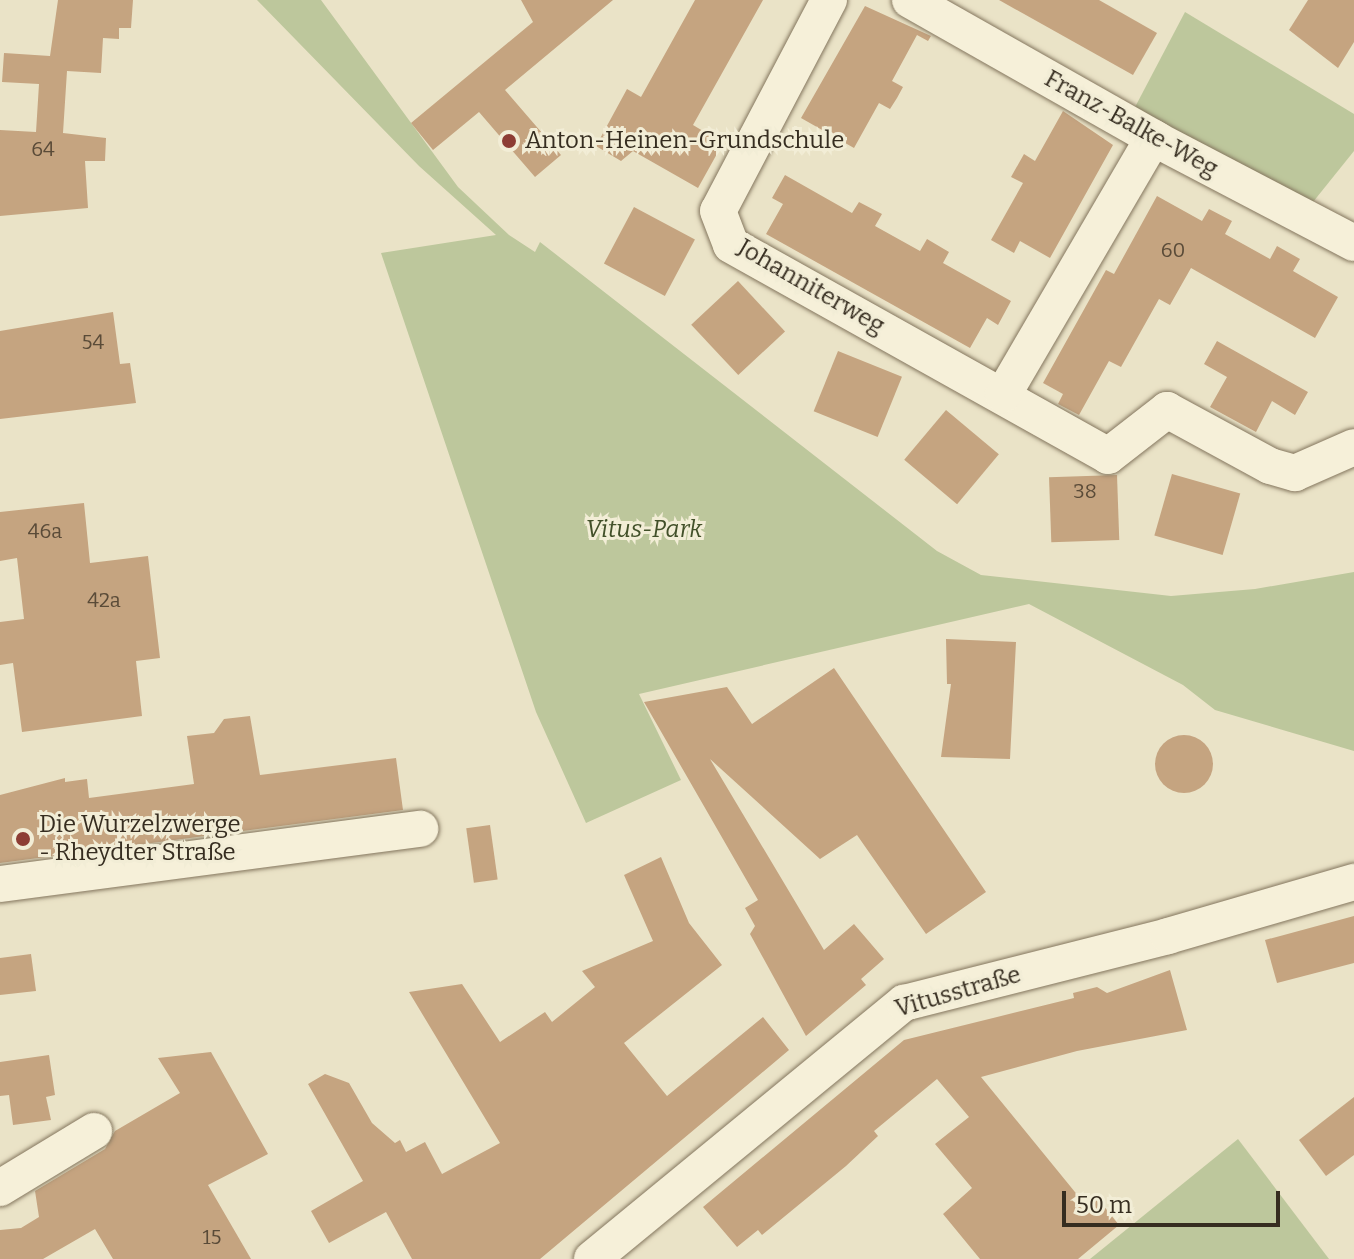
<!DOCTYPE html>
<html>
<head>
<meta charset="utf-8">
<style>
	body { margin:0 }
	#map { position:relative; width:1354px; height:1259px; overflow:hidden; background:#eae3c7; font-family:Bitter,serif }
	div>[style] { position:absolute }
	.green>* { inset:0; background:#bdc79c }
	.building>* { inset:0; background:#c5a480; transform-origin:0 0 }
	.round { border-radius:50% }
	.roads { filter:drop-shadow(0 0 2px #84765e) drop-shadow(0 0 2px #84765e) }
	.minor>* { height:36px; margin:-18px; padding:0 18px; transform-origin:18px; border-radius:18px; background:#f6f0d9 }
	.dots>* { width:22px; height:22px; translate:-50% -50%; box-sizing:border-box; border:4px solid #f2edd6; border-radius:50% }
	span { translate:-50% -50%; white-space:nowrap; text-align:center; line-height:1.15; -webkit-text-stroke:6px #f2edd6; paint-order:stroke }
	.number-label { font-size:20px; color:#5a4b38 }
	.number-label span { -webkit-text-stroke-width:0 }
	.street-label { font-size:24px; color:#362d20 }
	.poi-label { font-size:24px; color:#362d20 }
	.left { translate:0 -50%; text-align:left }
	.park-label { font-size:24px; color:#425029; font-style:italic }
	.scale { position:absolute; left:1062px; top:1191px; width:218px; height:36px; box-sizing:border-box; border:4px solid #362d20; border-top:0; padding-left:10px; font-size:24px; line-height:28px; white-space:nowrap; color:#362d20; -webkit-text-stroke:6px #f2edd6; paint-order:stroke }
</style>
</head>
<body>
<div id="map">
	<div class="green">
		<div style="clip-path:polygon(257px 0,321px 0,458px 187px,509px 235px,535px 252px,540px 242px,937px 551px,981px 575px,1171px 596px,1255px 589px,1354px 572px,1354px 751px,1215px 710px,1183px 685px,1029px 604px,639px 694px,681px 780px,586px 823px,536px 712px,381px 253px,496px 235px,419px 166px)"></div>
		<div style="clip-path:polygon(1185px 12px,1354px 114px,1354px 151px,1309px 207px,1134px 109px)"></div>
		<div style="clip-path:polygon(1238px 1139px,1329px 1259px,1090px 1259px)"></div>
	</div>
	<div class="building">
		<div style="clip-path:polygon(58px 0,133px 0,131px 28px,119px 28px,119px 39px,103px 38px,101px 73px,67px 71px,63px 133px,106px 138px,105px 161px,85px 161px,88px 208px,0 216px,0 130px,36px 132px,39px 84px,2px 82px,4px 53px,50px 56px)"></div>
		<div style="clip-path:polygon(521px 0,613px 0,505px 90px,561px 155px,535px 177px,479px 112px,433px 150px,411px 123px,533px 22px)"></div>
		<div style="clip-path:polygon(695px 0,763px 0,693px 125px,723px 143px,698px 188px,633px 151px,621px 161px,596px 146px,627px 89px,641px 97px)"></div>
		<div style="clip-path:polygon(999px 0,1099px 0,1157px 33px,1133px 75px)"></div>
		<div style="clip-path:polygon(1308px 0,1354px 0,1354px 42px,1338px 68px,1289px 30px)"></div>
		<div style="clip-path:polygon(865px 6px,931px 36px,928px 41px,917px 35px,892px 81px,903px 87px,897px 98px,890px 109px,879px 103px,854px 148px,801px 118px)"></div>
		<div style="clip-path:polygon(1063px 111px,1113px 145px,1050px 258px,1020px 241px,1014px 253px,991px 240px,1023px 183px,1011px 177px,1024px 154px,1035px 161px)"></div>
		<div style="clip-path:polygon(785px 175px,852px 213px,859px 202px,882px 214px,875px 226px,920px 251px,927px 239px,949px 252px,943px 263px,1011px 301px,998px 325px,987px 318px,970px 348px,766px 234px,783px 204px,772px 198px)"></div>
		<div style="clip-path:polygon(1157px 196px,1202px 221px,1209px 209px,1232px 221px,1225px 234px,1270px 259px,1277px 246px,1300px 259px,1293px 271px,1338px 297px,1315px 338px,1191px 268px,1170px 305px,1159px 299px,1121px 367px,1109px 361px,1079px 415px,1058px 404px,1063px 394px,1043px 383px,1106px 270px,1114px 274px)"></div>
		<div style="left:634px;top:207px;width:69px;height:64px;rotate:28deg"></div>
		<div style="left:738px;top:281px;width:69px;height:64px;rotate:47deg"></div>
		<div style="clip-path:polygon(113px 312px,120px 364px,130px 363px,136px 403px,0 419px,0 331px)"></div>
		<div style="clip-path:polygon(1217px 341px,1308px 392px,1295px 415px,1272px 401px,1256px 432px,1210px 407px,1227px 377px,1204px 364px)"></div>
		<div style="left:838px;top:351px;width:69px;height:65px;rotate:22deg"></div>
		<div style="left:946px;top:410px;width:69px;height:65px;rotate:40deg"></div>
		<div style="left:1172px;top:474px;width:71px;height:64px;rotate:16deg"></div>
		<div style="left:1117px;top:475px;width:65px;height:68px;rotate:88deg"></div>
		<div style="clip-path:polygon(84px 503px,90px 563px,148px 556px,160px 658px,136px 661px,142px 716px,22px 732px,13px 663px,0 665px,0 622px,24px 619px,17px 558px,0 561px,0 512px)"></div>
		<div style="clip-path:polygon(946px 639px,1016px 642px,1010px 759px,941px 757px,951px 684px,947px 684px)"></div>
		<div style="clip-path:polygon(834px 668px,986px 892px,926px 934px,857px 835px,820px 859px,710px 759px,824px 950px,854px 924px,884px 959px,861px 979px,866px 985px,806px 1036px,750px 934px,755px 926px,745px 908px,758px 900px,644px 702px,727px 687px,752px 724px)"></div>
		<div style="clip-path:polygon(250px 716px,260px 775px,396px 758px,403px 810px,0 863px,0 795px,65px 778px,65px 782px,87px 779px,89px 798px,194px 784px,187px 736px,214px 733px,224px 719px)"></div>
		<div class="round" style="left:1155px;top:735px;width:58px;height:58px"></div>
		<div style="left:490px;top:825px;width:55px;height:24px;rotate:82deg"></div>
		<div style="clip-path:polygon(661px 857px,689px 923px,722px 965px,624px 1043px,667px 1096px,763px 1017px,789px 1050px,540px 1259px,412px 1259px,386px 1212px,329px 1243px,311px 1211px,363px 1181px,308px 1084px,325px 1074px,349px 1083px,372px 1123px,395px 1143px,400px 1140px,406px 1152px,425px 1142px,442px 1174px,500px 1143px,409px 992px,462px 984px,500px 1042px,545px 1012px,552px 1022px,595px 987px,582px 971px,653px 941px,624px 875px)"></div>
		<div style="clip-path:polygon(1354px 916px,1354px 963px,1277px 983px,1265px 940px)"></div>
		<div style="clip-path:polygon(31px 954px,36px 991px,0 995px,0 958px)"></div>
		<div style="clip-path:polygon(1170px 970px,1187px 1030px,1077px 1051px,981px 1077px,1088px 1208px,1098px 1199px,1119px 1225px,1078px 1259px,980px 1259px,943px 1214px,972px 1188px,935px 1144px,969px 1117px,937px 1079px,874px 1131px,878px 1136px,846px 1166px,762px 1235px,758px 1230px,737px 1247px,703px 1207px,904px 1040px,1074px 998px,1073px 993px,1097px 987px,1107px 993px)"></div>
		<div style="clip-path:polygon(211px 1052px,268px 1154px,208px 1185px,251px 1259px,113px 1259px,95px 1229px,43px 1259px,0 1259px,0 1230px,21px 1228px,39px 1217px,35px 1191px,105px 1149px,115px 1131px,180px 1093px,158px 1058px)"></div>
		<div style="clip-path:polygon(49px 1055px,55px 1095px,46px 1097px,51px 1120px,13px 1125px,9px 1095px,0 1096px,0 1062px)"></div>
		<div style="clip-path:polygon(1354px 1097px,1354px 1155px,1326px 1176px,1299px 1140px)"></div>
	</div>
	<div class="roads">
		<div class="minor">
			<div style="left:829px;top:0;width:238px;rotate:117.7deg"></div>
			<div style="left:718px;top:211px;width:36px;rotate:69deg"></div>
			<div style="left:731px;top:245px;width:432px;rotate:29.2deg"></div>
			<div style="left:1108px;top:456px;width:75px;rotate:-37.9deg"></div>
			<div style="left:1167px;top:410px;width:117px;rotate:28.5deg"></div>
			<div style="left:1270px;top:466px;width:26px;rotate:16deg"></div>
			<div style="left:1295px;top:473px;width:64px;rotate:-23.8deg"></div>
			<div style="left:910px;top:0;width:284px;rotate:29.5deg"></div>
			<div style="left:1157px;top:140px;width:222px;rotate:27.6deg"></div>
			<div style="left:1003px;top:395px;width:298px;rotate:-59.7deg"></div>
			<div style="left:0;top:884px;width:424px;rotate:-7.5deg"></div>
			<div style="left:0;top:1188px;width:110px;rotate:-31.2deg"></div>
			<div style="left:592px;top:1259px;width:404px;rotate:-39.4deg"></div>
			<div style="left:904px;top:1003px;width:272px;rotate:-14.2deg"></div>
			<div style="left:1168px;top:936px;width:194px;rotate:-16.2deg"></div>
		</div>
	</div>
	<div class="dots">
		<div style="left:509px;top:141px;background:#8d3d34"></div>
		<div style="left:23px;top:839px;background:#8d3d34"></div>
	</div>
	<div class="number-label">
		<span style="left:43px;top:149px">64</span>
		<span style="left:1173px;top:250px">60</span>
		<span style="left:93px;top:342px">54</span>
		<span style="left:1085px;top:491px">38</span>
		<span style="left:45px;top:531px">46a</span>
		<span style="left:104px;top:600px">42a</span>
		<span style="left:212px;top:1237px">15</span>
	</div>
	<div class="street-label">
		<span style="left:1131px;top:124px;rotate:29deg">Franz-Balke-Weg</span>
		<span style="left:811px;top:287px;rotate:30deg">Johanniterweg</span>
		<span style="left:958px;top:992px;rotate:-16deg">Vitusstraße</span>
	</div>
	<div class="poi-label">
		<span class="left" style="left:525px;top:141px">Anton-Heinen-Grundschule</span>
		<span class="left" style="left:39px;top:839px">Die Wurzelzwerge<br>- Rheydter Straße</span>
	</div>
	<div class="park-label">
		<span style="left:644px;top:530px">Vitus-Park</span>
	</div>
	<div class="scale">50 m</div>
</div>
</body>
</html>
